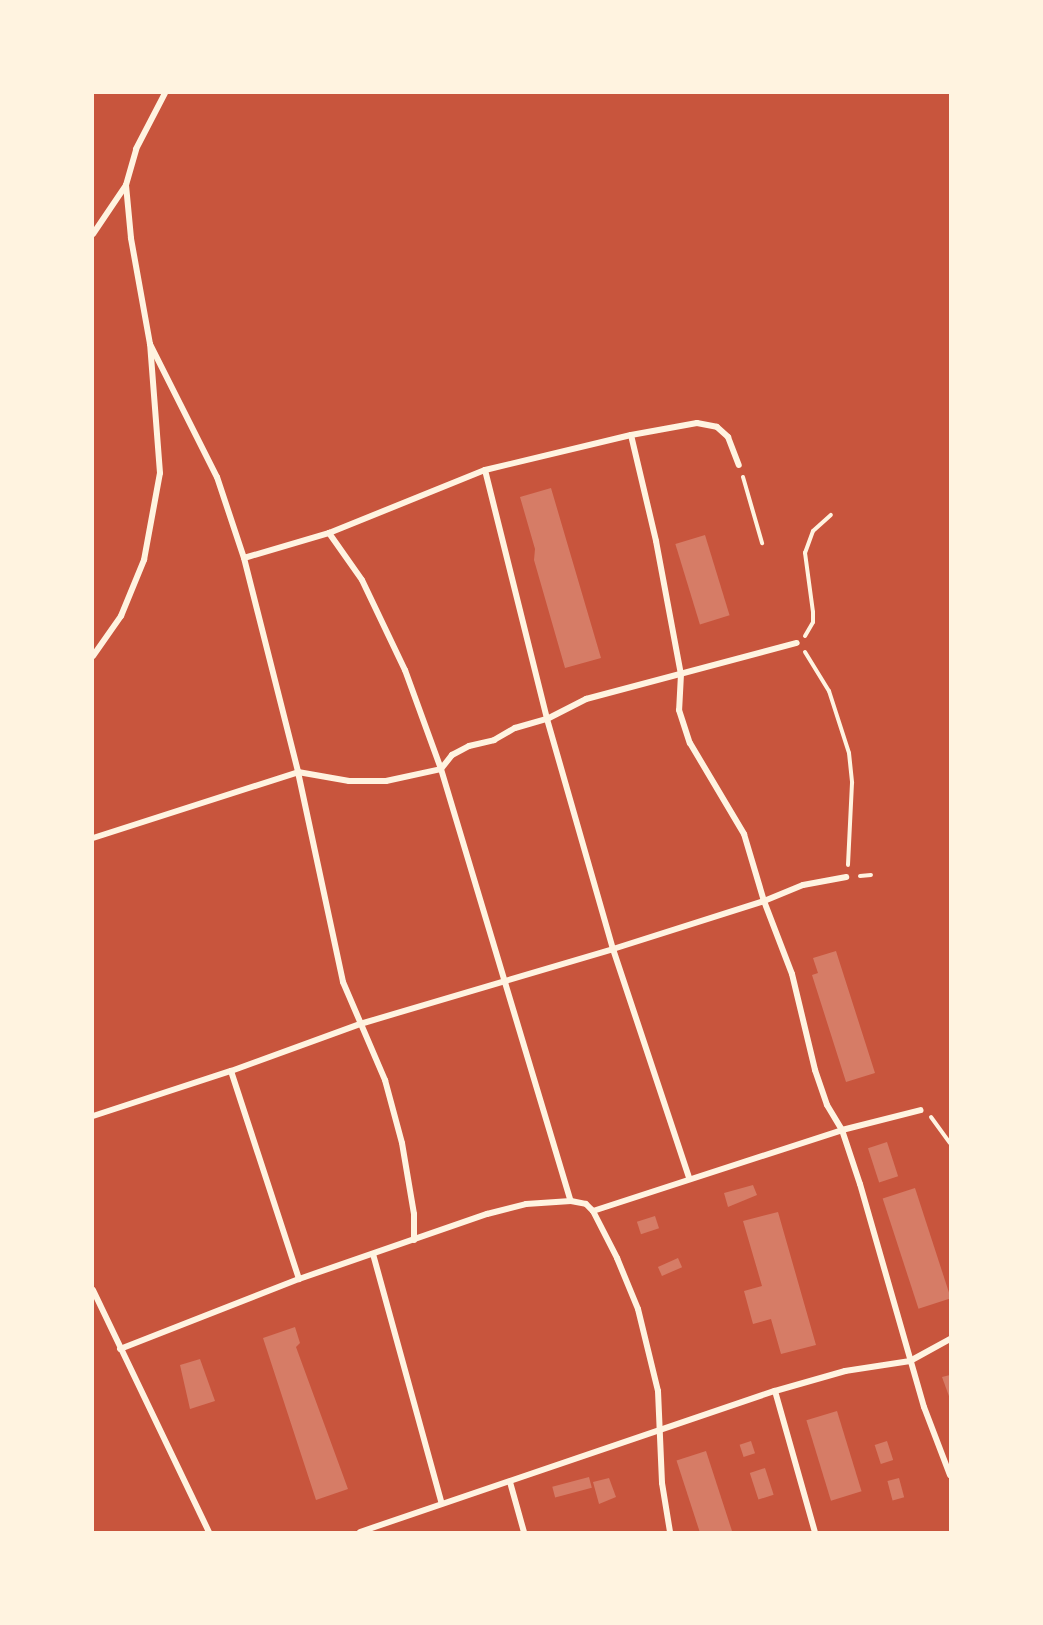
<!DOCTYPE html>
<html>
<head>
<meta charset="utf-8">
<style>
	body { margin:0 }
	#map { position:relative; width:1043px; height:1625px; overflow:hidden; background:#c8553d; font-family:"DM Sans",sans-serif }
	div>[style] { position:absolute }
	.building>* { inset:0; background:#d67c66; transform-origin:0 0 }
	.path>* { height:4px; margin:-2px; padding:0 2px; transform-origin:2px; border-radius:2px; background:#fff3e0 }
	.minor>* { height:6px; margin:-3px; padding:0 3px; transform-origin:3px; border-radius:3px; background:#fff3e0 }
	span { translate:-50% -50%; white-space:nowrap; text-align:center; line-height:1.15; -webkit-text-stroke:4.5px #fff3e0; paint-order:stroke }
	.frame { position:absolute; inset:0; border:94px solid #fff3e0; pointer-events:none }
</style>
</head>
<body>
<div id="map">
	<div class="building">
		<div style="clip-path:polygon(551px 488px,601px 658px,565px 668px,534px 560px,535px 549px,520px 497px)"></div>
		<div style="left:705px;top:535px;width:84px;height:31px;rotate:73deg"></div>
		<div style="clip-path:polygon(836px 951px,875px 1073px,846px 1082px,812px 975px,818px 973px,813px 958px)"></div>
		<div style="left:887px;top:1142px;width:36px;height:20px;rotate:72deg"></div>
		<div style="clip-path:polygon(753px 1185px,757px 1195px,728px 1207px,724px 1193px)"></div>
		<div style="left:915px;top:1188px;width:116px;height:34px;rotate:72deg"></div>
		<div style="clip-path:polygon(778px 1212px,816px 1345px,781px 1354px,771px 1319px,753px 1324px,744px 1291px,762px 1286px,743px 1221px)"></div>
		<div style="left:655px;top:1216px;width:13px;height:19px;rotate:72deg"></div>
		<div style="left:678px;top:1258px;width:10px;height:22px;rotate:66deg"></div>
		<div style="clip-path:polygon(295px 1327px,300px 1343px,296px 1347px,348px 1489px,316px 1500px,263px 1338px)"></div>
		<div style="clip-path:polygon(200px 1359px,215px 1401px,190px 1409px,180px 1365px)"></div>
		<div style="clip-path:polygon(950px 1375px,950px 1399px,942px 1377px)"></div>
		<div style="left:837px;top:1411px;width:84px;height:32px;rotate:73deg"></div>
		<div style="left:751px;top:1441px;width:13px;height:12px;rotate:72deg"></div>
		<div style="left:887px;top:1441px;width:20px;height:13px;rotate:72deg"></div>
		<div style="left:706px;top:1451px;width:85px;height:31px;rotate:72deg"></div>
		<div style="left:765px;top:1468px;width:28px;height:16px;rotate:72deg"></div>
		<div style="left:589px;top:1477px;width:11px;height:38px;rotate:75deg"></div>
		<div style="clip-path:polygon(609px 1478px,616px 1497px,599px 1504px,593px 1482px)"></div>
		<div style="left:899px;top:1478px;width:20px;height:12px;rotate:75deg"></div>
	</div>
	<div class="path">
		<div style="left:743px;top:477px;width:69px;rotate:73.9deg"></div>
		<div style="left:805px;top:636px;width:16px;rotate:-60deg"></div>
		<div style="left:813px;top:622px;width:10px;rotate:-90deg"></div>
		<div style="left:813px;top:612px;width:60px;rotate:-97.7deg"></div>
		<div style="left:805px;top:553px;width:23px;rotate:-70deg"></div>
		<div style="left:813px;top:531px;width:24px;rotate:-42deg"></div>
		<div style="left:805px;top:652px;width:46px;rotate:58.4deg"></div>
		<div style="left:829px;top:691px;width:65px;rotate:72.1deg"></div>
		<div style="left:849px;top:753px;width:30px;rotate:84deg"></div>
		<div style="left:852px;top:783px;width:82px;rotate:92.8deg"></div>
		<div style="left:860px;top:876px;width:11px;rotate:-5deg"></div>
		<div style="left:931px;top:1117px;width:32px;rotate:54deg"></div>
	</div>
	<div class="minor">
		<div style="left:93px;top:234px;width:59px;rotate:-56deg"></div>
		<div style="left:150px;top:344px;width:149px;rotate:63.3deg"></div>
		<div style="left:217px;top:477px;width:85px;rotate:71.6deg"></div>
		<div style="left:244px;top:558px;width:89px;rotate:-16.4deg"></div>
		<div style="left:329px;top:533px;width:168px;rotate:-22deg"></div>
		<div style="left:485px;top:470px;width:150px;rotate:-13.5deg"></div>
		<div style="left:631px;top:435px;width:67px;rotate:-10.3deg"></div>
		<div style="left:697px;top:423px;width:20px;rotate:11deg"></div>
		<div style="left:717px;top:427px;width:15px;rotate:42deg"></div>
		<div style="left:728px;top:437px;width:30px;rotate:69deg"></div>
		<div style="left:631px;top:435px;width:109px;rotate:76.7deg"></div>
		<div style="left:656px;top:541px;width:135px;rotate:79.4deg"></div>
		<div style="left:681px;top:674px;width:36px;rotate:93deg"></div>
		<div style="left:679px;top:710px;width:35px;rotate:72deg"></div>
		<div style="left:690px;top:743px;width:106px;rotate:59.3deg"></div>
		<div style="left:744px;top:834px;width:70px;rotate:73.4deg"></div>
		<div style="left:764px;top:901px;width:78px;rotate:69deg"></div>
		<div style="left:792px;top:974px;width:99px;rotate:76.5deg"></div>
		<div style="left:815px;top:1070px;width:37px;rotate:71deg"></div>
		<div style="left:827px;top:1105px;width:29px;rotate:59deg"></div>
		<div style="left:842px;top:1130px;width:57px;rotate:71.6deg"></div>
		<div style="left:860px;top:1184px;width:232px;rotate:74deg"></div>
		<div style="left:924px;top:1407px;width:73px;rotate:69.1deg"></div>
		<div style="left:485px;top:470px;width:257px;rotate:76deg"></div>
		<div style="left:547px;top:719px;width:239px;rotate:74deg"></div>
		<div style="left:613px;top:949px;width:241px;rotate:71.6deg"></div>
		<div style="left:329px;top:533px;width:57px;rotate:54.9deg"></div>
		<div style="left:362px;top:580px;width:100px;rotate:64.5deg"></div>
		<div style="left:405px;top:670px;width:105px;rotate:70deg"></div>
		<div style="left:441px;top:769px;width:451px;rotate:73.3deg"></div>
		<div style="left:244px;top:558px;width:221px;rotate:75.8deg"></div>
		<div style="left:298px;top:772px;width:215px;rotate:77.9deg"></div>
		<div style="left:343px;top:982px;width:107px;rotate:66.8deg"></div>
		<div style="left:385px;top:1080px;width:65px;rotate:74.9deg"></div>
		<div style="left:402px;top:1143px;width:72px;rotate:80.4deg"></div>
		<div style="left:414px;top:1214px;width:26px;rotate:90deg"></div>
		<div style="left:93px;top:656px;width:49px;rotate:-55deg"></div>
		<div style="left:121px;top:616px;width:61px;rotate:-67.7deg"></div>
		<div style="left:144px;top:560px;width:88px;rotate:-79.6deg"></div>
		<div style="left:160px;top:473px;width:129px;rotate:-94.4deg"></div>
		<div style="left:150px;top:344px;width:108px;rotate:-100.2deg"></div>
		<div style="left:131px;top:238px;width:53px;rotate:-95.4deg"></div>
		<div style="left:126px;top:185px;width:37px;rotate:-74deg"></div>
		<div style="left:136px;top:149px;width:63px;rotate:-62.6deg"></div>
		<div style="left:93px;top:838px;width:215px;rotate:-17.8deg"></div>
		<div style="left:298px;top:772px;width:52px;rotate:10deg"></div>
		<div style="left:349px;top:781px;width:37px"></div>
		<div style="left:386px;top:781px;width:56px;rotate:-12.3deg"></div>
		<div style="left:441px;top:769px;width:18px;rotate:-52deg"></div>
		<div style="left:452px;top:755px;width:19px;rotate:-28deg"></div>
		<div style="left:469px;top:746px;width:26px;rotate:-13deg"></div>
		<div style="left:494px;top:740px;width:24px;rotate:-30deg"></div>
		<div style="left:515px;top:728px;width:33px;rotate:-16deg"></div>
		<div style="left:547px;top:719px;width:44px;rotate:-27.1deg"></div>
		<div style="left:586px;top:699px;width:218px;rotate:-14.9deg"></div>
		<div style="left:231px;top:1071px;width:219px;rotate:71.9deg"></div>
		<div style="left:93px;top:1116px;width:145px;rotate:-18.1deg"></div>
		<div style="left:231px;top:1071px;width:137px;rotate:-20deg"></div>
		<div style="left:360px;top:1024px;width:264px;rotate:-16.5deg"></div>
		<div style="left:613px;top:949px;width:158px;rotate:-17.6deg"></div>
		<div style="left:764px;top:901px;width:42px;rotate:-22.3deg"></div>
		<div style="left:803px;top:885px;width:44px;rotate:-10.5deg"></div>
		<div style="left:593px;top:1211px;width:53px;rotate:62.9deg"></div>
		<div style="left:617px;top:1258px;width:55px;rotate:67.6deg"></div>
		<div style="left:638px;top:1309px;width:84px;rotate:76.3deg"></div>
		<div style="left:658px;top:1391px;width:92px;rotate:87.5deg"></div>
		<div style="left:662px;top:1483px;width:50px;rotate:80.7deg"></div>
		<div style="left:373px;top:1254px;width:259px;rotate:74.6deg"></div>
		<div style="left:93px;top:1290px;width:268px;rotate:64.4deg"></div>
		<div style="left:120px;top:1349px;width:192px;rotate:-21.4deg"></div>
		<div style="left:299px;top:1279px;width:199px;rotate:-19.1deg"></div>
		<div style="left:487px;top:1214px;width:40px;rotate:-14.4deg"></div>
		<div style="left:526px;top:1204px;width:45px;rotate:-3.8deg"></div>
		<div style="left:571px;top:1201px;width:15px;rotate:11deg"></div>
		<div style="left:586px;top:1204px;width:10px;rotate:45deg"></div>
		<div style="left:593px;top:1211px;width:262px;rotate:-18deg"></div>
		<div style="left:842px;top:1130px;width:81px;rotate:-14.2deg"></div>
		<div style="left:775px;top:1391px;width:147px;rotate:74.2deg"></div>
		<div style="left:510px;top:1482px;width:52px;rotate:74.4deg"></div>
		<div style="left:360px;top:1532px;width:438px;rotate:-18.8deg"></div>
		<div style="left:775px;top:1391px;width:73px;rotate:-15.9deg"></div>
		<div style="left:845px;top:1371px;width:66px;rotate:-8.7deg"></div>
		<div style="left:910px;top:1361px;width:46px;rotate:-28.8deg"></div>
	</div>
	<div class="frame"></div>
</div>
</body>
</html>
